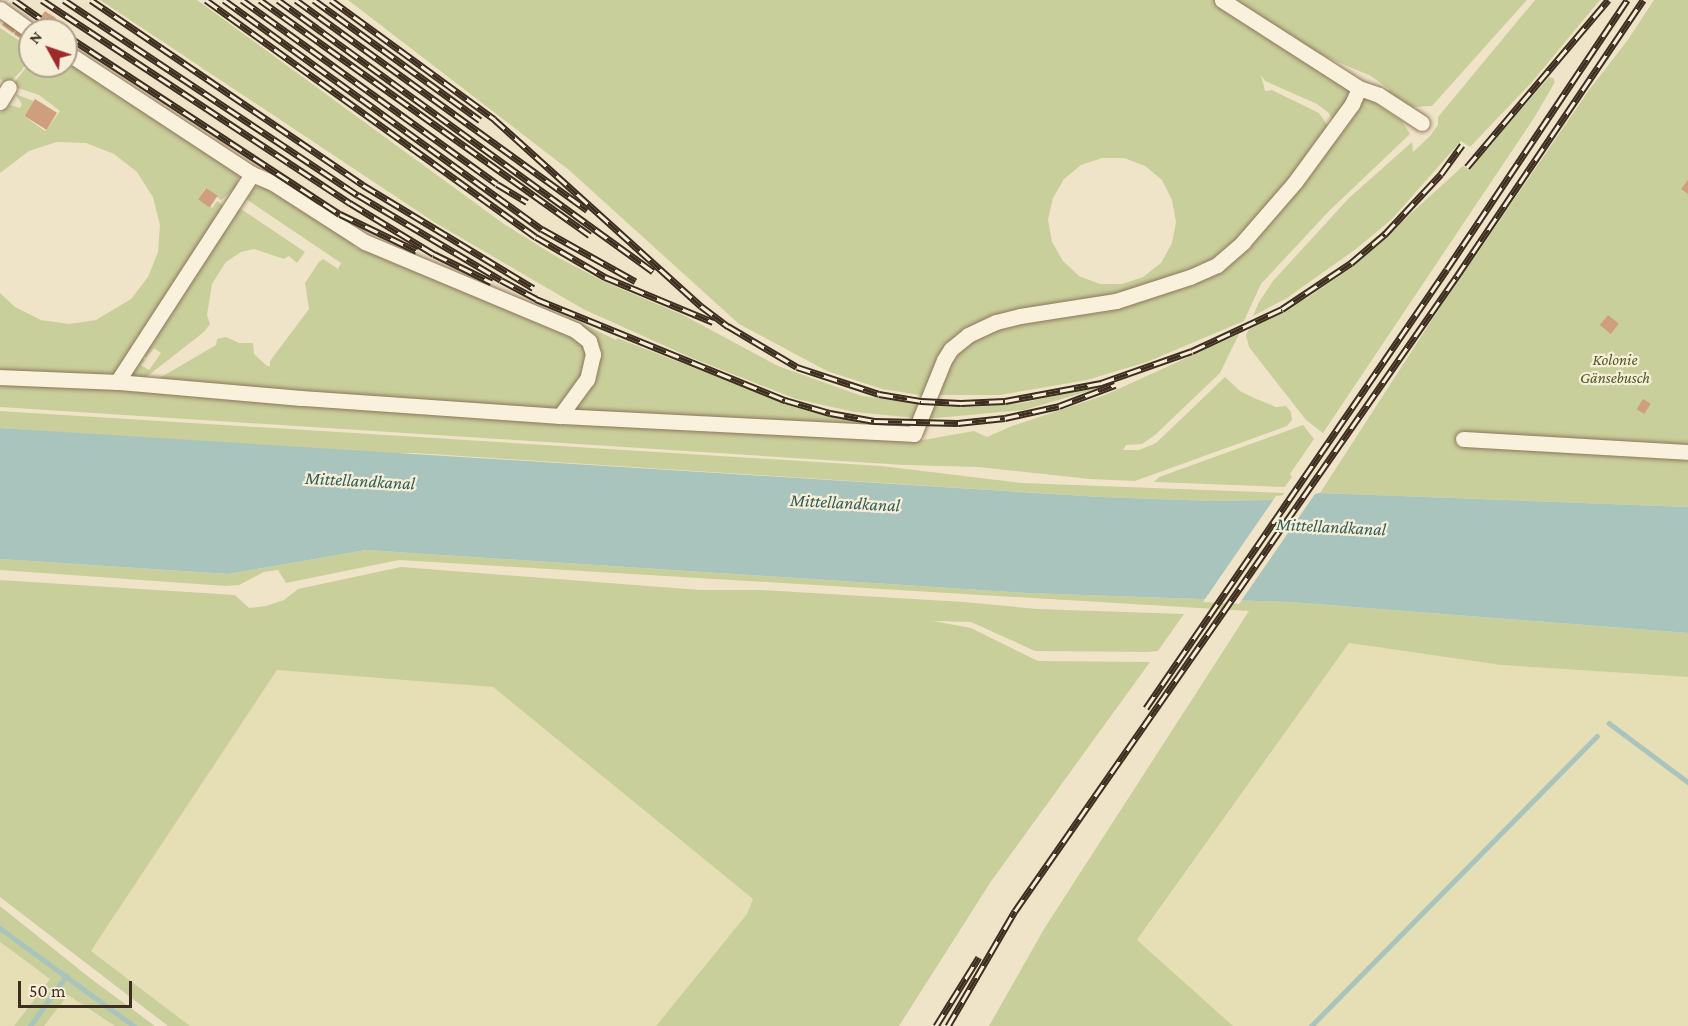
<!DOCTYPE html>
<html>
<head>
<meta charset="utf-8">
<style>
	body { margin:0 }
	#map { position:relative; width:1688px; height:1026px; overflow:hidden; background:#f0e4c8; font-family:"Crimson Pro",serif }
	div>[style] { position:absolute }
	.farmland>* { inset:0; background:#e6deb5 }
	.green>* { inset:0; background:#c9cf9b }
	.water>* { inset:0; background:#a9c4bc }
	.pier>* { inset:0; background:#f0e4c8 }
	.stream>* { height:4.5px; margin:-2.25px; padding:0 2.25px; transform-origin:2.25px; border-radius:2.25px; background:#a9c4bc }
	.building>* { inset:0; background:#cf9f7d; transform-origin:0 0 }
	.roads { filter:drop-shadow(0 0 2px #8d765c) drop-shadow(0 0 2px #8d765c) }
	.minor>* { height:15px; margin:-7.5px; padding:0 7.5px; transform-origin:7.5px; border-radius:7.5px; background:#faf1dc }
	.rail>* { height:7px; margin-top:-3.5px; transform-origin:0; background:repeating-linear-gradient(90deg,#f7eed8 0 14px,#3d2e20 0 28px); box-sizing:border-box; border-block:2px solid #3d2e20 }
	span { translate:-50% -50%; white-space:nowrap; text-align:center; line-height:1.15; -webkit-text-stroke:4.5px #f7eed8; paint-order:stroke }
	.park-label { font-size:16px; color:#4d5a26; font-style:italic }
	.water-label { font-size:18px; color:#2f5d5a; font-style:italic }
	.north { position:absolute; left:18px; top:18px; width:60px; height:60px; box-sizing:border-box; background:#f7eed8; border:2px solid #ada18e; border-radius:50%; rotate:310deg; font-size:16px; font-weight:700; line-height:24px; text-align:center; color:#3d2e20 }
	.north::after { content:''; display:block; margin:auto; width:21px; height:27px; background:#9e2a2b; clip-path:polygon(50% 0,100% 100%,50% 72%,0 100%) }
	.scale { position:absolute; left:18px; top:981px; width:114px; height:27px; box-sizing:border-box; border:3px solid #3d2e20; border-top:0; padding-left:8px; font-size:18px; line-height:21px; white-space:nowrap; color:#3d2e20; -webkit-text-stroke:4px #f7eed8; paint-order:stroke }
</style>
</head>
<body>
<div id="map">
	<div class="farmland">
		<div style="clip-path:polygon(1349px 643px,1501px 665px,1688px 677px,1688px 1026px,1233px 1026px,1137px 941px)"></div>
		<div style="clip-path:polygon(277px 670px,493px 687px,753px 899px,747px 914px,656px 1026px,190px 1026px,91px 951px)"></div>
		<div style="clip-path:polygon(0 942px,50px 979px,14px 1026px,0 1026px)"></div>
		<div style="clip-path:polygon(68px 995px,78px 999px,115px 1026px,44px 1026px)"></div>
	</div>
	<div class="green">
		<div style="clip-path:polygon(100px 0,197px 0,504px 224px,557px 257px,605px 282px,685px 316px,778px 366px,862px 396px,918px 403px,915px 418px,854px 412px,796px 399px,692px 358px,583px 309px,434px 222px)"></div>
		<div style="clip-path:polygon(evenodd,348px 0,1215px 0,1352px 89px,1334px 124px,1329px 113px,1317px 104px,1265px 81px,1261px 75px,1265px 91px,1272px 90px,1319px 113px,1328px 126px,1298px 171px,1232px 248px,1200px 269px,1173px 278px,964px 333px,926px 396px,882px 389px,827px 371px,739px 324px,569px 170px,348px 0,1102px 158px,1124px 158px,1145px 166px,1162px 180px,1172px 200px,1176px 222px,1172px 243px,1161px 263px,1143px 277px,1122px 284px,1100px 284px,1079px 276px,1063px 261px,1052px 242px,1048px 220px,1053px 198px,1064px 179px,1081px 165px,1102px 158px)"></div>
		<div style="clip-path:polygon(1232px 0,1527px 0,1432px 106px,1413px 107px,1388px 94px,1389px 89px,1371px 76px,1319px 54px)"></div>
		<div style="clip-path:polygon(1535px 0,1600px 0,1532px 82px,1470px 147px,1461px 141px,1392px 219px,1356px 249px,1287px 298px,1253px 316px,1259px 302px,1273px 281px,1349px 198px,1412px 142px,1413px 152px,1430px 136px,1438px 125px,1438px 117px)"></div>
		<div style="clip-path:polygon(1654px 0,1688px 0,1688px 507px,1320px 493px,1435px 315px,1589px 90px,1627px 41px)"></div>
		<div style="clip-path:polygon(0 28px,29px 47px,26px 51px,30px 55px,22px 70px,12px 80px,4px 82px,0 79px)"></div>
		<div style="clip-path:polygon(66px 56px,235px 169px,238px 174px,237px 187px,221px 200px,205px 188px,199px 199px,212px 208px,217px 201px,225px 207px,119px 369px,110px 376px,0 372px,0 293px,15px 307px,41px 320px,69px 324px,96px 320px,131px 299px,148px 277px,158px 252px,160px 225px,153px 197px,137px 172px,114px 154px,86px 143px,57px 142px,29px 151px,0 173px,0 113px,10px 105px,20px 108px,22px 104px,15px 94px,34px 101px,24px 116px,45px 131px,60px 111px,39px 95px,15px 87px,15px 82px,30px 62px,30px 66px,66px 66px)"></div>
		<div style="clip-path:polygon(1549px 77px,1553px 78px,1555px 82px,1534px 118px,1323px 433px,1306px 420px,1249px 347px,1246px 335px,1249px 329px,1307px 298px,1353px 266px,1463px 166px,1469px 170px)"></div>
		<div style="clip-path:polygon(1360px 93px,1402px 121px,1410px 134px,1329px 211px,1261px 284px,1244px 321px,1147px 362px,1087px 380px,1000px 395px,934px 395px,947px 364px,975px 334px,1219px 267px)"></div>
		<div style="clip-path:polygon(262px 185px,343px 233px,356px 248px,392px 257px,581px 323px,616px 340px,617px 338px,793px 406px,845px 419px,912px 428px,850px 434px,923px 440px,974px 431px,987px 437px,1012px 426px,1105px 395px,1239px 334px,1220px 373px,1155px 435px,1142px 444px,1126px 445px,1123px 450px,1139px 450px,1156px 443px,1225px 377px,1240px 391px,1254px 398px,1276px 407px,1286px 406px,1291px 412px,1292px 420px,1287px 426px,1135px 481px,1089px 479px,978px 467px,904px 465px,0 407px,0 381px,151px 383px,216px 345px,217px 339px,226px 337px,239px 343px,253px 343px,254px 354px,267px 366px,270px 366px,270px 361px,309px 309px,305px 283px,319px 262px,323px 259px,338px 269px,341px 263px,243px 197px,251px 189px)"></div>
		<div style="clip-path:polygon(238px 207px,305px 252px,297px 263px,289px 256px,284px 259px,254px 249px,241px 252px,226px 262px,212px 284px,207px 315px,210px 324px,204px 332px,145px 378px,132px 377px,130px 372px,140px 356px,145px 360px,141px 365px,149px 370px,161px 353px,154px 348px,146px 358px,141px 354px)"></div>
		<div style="clip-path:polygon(1122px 378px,1096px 389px,1024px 410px,926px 419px,928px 406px,975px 407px,1022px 403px,1086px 389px)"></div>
		<div style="clip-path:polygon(0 411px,881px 466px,1022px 483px,1284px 493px,1281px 499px,1273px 500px,1213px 501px,1101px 497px,414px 453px,357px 453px,0 428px)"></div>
		<div style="clip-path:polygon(1303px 425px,1314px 439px,1290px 474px,1292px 477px,1285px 487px,1154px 482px,1159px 477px)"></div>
		<div style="clip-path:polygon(366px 550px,1026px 593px,1290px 602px,1688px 633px,1688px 677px,1501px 665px,1349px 643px,1137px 940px,1233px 1026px,989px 1026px,1044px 929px,1249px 611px,399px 560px,286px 583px,278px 570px,264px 572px,239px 585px,226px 586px,0 570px,0 559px,228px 574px)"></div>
		<div style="clip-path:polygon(401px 567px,700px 590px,761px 590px,964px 602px,1038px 609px,1184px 614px,1158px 651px,1147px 652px,1035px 651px,971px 622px,933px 621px,971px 628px,1038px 661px,1150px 662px,990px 883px,899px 1026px,656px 1026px,747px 914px,753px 899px,493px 687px,277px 670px,91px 951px,190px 1026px,168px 1026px,0 897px,0 580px,235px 595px,249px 608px,266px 606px,284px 600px,298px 589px)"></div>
		<div style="clip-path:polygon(0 906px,90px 978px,155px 1026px,115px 1026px,68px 995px,44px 1026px,14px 1026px,50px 979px,0 942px)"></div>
	</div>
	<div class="water">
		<div style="clip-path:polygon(0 428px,1101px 497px,1213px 501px,1273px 500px,1320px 493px,1688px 507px,1688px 633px,1290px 602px,1026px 593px,366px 550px,228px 574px,0 559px)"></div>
	</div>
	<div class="pier">
		<div style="clip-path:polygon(1317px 491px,1239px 604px,1203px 602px,1276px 496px)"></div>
	</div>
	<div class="stream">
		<div style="left:1609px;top:723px;width:99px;rotate:36.8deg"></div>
		<div style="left:0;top:928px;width:166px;rotate:36.2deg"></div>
		<div style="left:30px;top:1026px;width:62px;rotate:-54.2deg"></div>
		<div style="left:1311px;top:1026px;width:407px;rotate:-45.4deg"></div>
	</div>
	<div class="building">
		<div style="clip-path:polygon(45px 11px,56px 18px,48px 30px,36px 30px,33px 28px)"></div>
		<div style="clip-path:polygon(5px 21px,17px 28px,13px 33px,2px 25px)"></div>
		<div style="clip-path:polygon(18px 28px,27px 35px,23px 40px,14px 34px)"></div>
		<div style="left:35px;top:99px;width:26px;height:20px;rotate:32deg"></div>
		<div style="clip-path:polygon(1688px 180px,1688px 194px,1681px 189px)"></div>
		<div style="left:206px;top:188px;width:14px;height:14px;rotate:34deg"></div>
		<div style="left:1608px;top:315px;width:14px;height:13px;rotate:39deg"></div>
		<div style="left:1643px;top:399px;width:9px;height:12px;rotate:32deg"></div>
	</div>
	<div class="roads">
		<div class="minor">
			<div style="left:0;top:9px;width:37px;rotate:36deg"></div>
			<div style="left:66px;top:52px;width:222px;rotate:33.3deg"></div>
			<div style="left:252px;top:174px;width:23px;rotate:23deg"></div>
			<div style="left:273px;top:183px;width:109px;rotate:32.7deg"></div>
			<div style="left:365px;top:242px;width:228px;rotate:22.7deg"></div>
			<div style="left:575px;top:330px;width:18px;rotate:38deg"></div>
			<div style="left:589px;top:341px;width:14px;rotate:73deg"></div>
			<div style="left:593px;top:354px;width:26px;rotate:103deg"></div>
			<div style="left:587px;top:379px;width:46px;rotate:126.1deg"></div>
			<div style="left:560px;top:416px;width:260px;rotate:-176deg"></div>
			<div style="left:301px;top:398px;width:185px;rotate:-175deg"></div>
			<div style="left:117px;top:382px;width:248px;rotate:-57deg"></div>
			<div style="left:1359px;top:88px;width:21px;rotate:19deg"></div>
			<div style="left:1379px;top:95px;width:51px;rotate:33.1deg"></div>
			<div style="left:0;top:102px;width:17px;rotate:-59deg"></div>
			<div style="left:0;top:377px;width:117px;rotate:2.4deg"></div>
			<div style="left:560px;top:416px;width:354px;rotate:2.9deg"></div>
			<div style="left:914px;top:434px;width:80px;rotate:-67.9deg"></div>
			<div style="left:944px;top:360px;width:13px;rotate:-58deg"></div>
			<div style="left:951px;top:349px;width:22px;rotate:-39deg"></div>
			<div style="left:968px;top:335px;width:31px;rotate:-25deg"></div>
			<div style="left:996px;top:322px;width:25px;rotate:-14deg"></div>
			<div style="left:1020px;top:316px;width:97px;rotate:-8.9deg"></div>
			<div style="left:1116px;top:301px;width:78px;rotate:-18deg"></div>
			<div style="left:1190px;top:277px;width:30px;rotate:-24deg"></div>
			<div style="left:1217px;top:265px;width:35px;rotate:-41deg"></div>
			<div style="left:1243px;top:242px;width:79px;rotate:-49.1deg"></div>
			<div style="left:1295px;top:182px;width:97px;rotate:-53.8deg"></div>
			<div style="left:1352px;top:104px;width:17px;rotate:-66deg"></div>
			<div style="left:1359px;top:88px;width:163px;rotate:-147.3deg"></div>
			<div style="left:1463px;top:439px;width:225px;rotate:3.3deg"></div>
		</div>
	</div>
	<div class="rail">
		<div style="left:14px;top:0;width:32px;rotate:35deg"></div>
		<div style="left:42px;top:0;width:369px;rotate:33.4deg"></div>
		<div style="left:350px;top:203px;width:98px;rotate:31.3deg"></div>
		<div style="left:434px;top:254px;width:64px;rotate:26.2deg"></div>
		<div style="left:64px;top:0;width:353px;rotate:33.6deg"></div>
		<div style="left:358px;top:195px;width:166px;rotate:30.7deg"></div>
		<div style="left:501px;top:280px;width:40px;rotate:28deg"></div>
		<div style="left:536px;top:299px;width:269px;rotate:22.1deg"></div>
		<div style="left:785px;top:400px;width:47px;rotate:16.1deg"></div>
		<div style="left:830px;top:413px;width:45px;rotate:10.3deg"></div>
		<div style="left:874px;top:421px;width:84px;rotate:1.4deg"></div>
		<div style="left:958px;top:423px;width:47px;rotate:-6.1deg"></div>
		<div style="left:1005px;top:418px;width:55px;rotate:-12.5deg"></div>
		<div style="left:1059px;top:406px;width:60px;rotate:-20.6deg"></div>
		<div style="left:91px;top:0;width:329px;rotate:34.2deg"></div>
		<div style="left:363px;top:185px;width:199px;rotate:31.2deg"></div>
		<div style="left:206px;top:0;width:406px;rotate:35.7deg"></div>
		<div style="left:536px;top:237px;width:80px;rotate:30.1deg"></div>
		<div style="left:605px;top:277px;width:117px;rotate:22.6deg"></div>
		<div style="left:224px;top:0;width:392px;rotate:35.8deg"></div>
		<div style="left:542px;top:229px;width:107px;rotate:29.2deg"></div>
		<div style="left:242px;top:0;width:314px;rotate:35.8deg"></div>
		<div style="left:497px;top:184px;width:35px;rotate:31deg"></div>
		<div style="left:260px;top:0;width:405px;rotate:35.5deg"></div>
		<div style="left:278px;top:0;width:463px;rotate:35.9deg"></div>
		<div style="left:296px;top:0;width:359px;rotate:35.8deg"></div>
		<div style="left:314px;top:0;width:205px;rotate:35.9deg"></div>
		<div style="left:331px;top:0;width:202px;rotate:36.1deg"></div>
		<div style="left:494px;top:119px;width:279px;rotate:42.1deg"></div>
		<div style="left:701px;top:306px;width:34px;rotate:37deg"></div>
		<div style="left:728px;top:326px;width:80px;rotate:30.7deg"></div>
		<div style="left:797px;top:367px;width:86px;rotate:18.2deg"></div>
		<div style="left:879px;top:394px;width:43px;rotate:9.5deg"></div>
		<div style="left:921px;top:401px;width:40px;rotate:2.9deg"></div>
		<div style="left:961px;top:403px;width:44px;rotate:-2.6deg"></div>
		<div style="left:1005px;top:401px;width:98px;rotate:-10.6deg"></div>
		<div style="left:1101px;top:383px;width:96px;rotate:-19.4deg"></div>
		<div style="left:1192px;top:351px;width:99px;rotate:-25deg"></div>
		<div style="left:1282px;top:309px;width:83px;rotate:-33.7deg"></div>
		<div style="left:1351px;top:263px;width:45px;rotate:-40.5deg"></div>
		<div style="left:1385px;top:234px;width:82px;rotate:-47deg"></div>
		<div style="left:1441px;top:174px;width:36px;rotate:-54deg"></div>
		<div style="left:51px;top:25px;width:9px;rotate:32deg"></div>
		<div style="left:66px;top:35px;width:327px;rotate:33.2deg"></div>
		<div style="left:340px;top:214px;width:85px;rotate:25.7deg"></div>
		<div style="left:1467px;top:167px;width:219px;rotate:-49.8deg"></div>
		<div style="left:1146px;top:708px;width:532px;rotate:-55.56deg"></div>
		<div style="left:1447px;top:269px;width:324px;rotate:-56.2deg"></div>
		<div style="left:936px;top:1026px;width:81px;rotate:-58.1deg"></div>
		<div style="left:948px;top:1026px;width:133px;rotate:-59.8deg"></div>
		<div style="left:1015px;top:911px;width:774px;rotate:-55.16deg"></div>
		<div style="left:1457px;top:276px;width:333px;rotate:-56deg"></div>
	</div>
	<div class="park-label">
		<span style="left:1615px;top:369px">Kolonie<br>Gänsebusch</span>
	</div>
	<div class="water-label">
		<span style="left:360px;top:481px;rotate:3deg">Mittellandkanal</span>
		<span style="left:845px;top:503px;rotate:3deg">Mittellandkanal</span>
		<span style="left:1331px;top:527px;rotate:3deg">Mittellandkanal</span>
	</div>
	<div class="north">N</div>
	<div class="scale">50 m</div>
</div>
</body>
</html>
